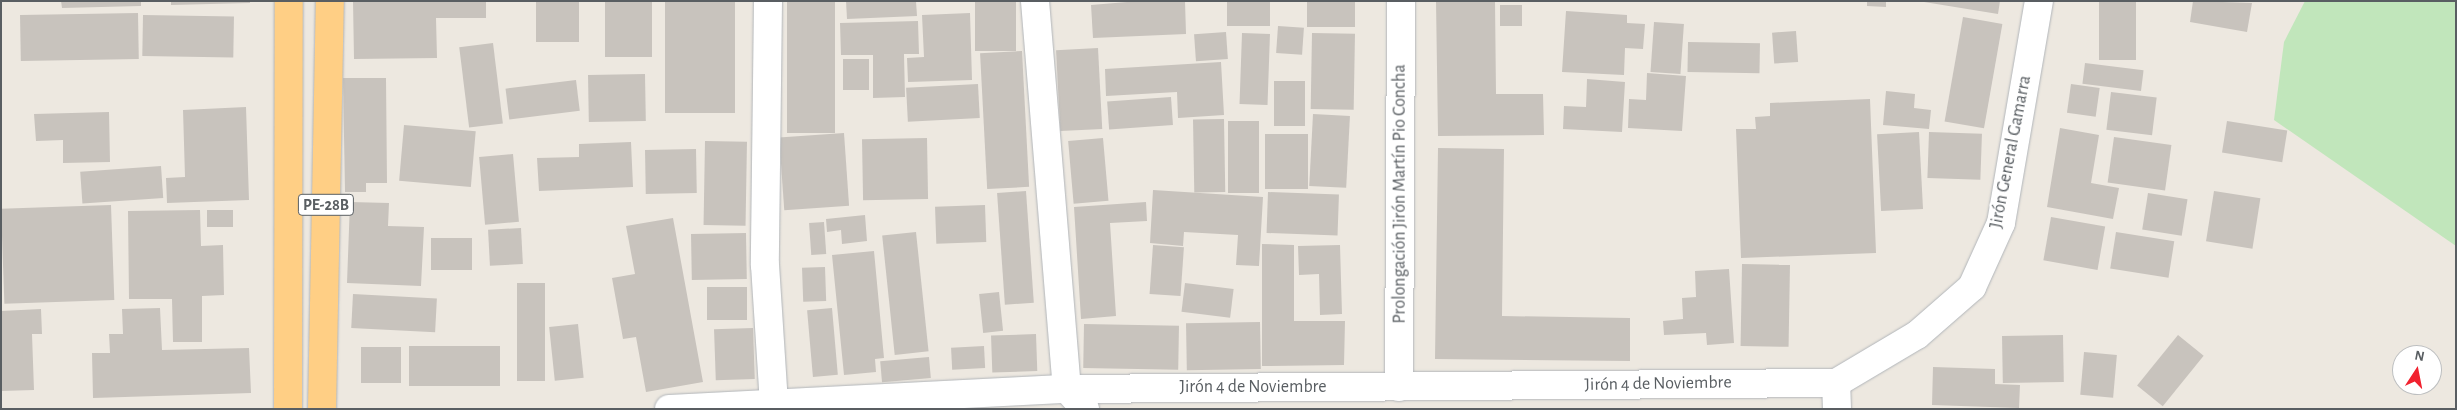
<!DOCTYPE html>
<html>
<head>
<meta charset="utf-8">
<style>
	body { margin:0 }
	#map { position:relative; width:2457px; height:410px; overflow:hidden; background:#ede8e0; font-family:"Alegreya Sans",sans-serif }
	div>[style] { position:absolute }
	.green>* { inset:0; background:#c1e6bb }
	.building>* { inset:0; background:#c8c3bd; transform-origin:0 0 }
	.roads { filter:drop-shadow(0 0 1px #b1b5b9) drop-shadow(0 0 1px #b1b5b9) }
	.minor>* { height:28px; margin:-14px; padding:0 14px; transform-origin:14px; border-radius:14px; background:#fff }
	.highway>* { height:28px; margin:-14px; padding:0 14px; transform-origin:14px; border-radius:14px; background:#ffcf85 }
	span { translate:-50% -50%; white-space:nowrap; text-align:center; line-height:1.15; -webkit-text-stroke:4.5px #fff; paint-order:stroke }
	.shield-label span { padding:1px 4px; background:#fff; border:1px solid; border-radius:4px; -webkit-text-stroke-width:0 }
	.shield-label { font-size:16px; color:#595e62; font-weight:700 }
	.street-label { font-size:18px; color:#595e62 }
	.frame { position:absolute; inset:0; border:2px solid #595e62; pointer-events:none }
	.north { position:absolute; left:2392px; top:345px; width:50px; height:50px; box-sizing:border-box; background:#fff; border:1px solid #bdbfc0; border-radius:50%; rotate:11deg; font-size:14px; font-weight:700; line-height:20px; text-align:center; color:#595e62 }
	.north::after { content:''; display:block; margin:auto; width:18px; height:22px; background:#f1222f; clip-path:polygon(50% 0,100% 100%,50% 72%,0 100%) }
</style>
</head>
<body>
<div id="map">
	<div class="green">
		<div style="clip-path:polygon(2305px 1px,2456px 1px,2456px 246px,2274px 120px,2284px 42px)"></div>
	</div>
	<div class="building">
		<div style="clip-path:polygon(61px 1px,141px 1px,141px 6px,62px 8px)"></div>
		<div style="clip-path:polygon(171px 1px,250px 1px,250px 3px,171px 5px)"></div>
		<div style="clip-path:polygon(353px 1px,486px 1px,486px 18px,436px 18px,437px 58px,354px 59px)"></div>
		<div style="left:536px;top:1px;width:43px;height:41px"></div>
		<div style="left:605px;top:1px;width:47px;height:56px"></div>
		<div style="left:665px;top:1px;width:70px;height:112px"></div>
		<div style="left:787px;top:1px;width:48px;height:132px"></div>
		<div style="clip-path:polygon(846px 1px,916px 1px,917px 16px,847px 19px)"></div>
		<div style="left:975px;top:1px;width:41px;height:50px"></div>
		<div style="clip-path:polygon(1139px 1px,1185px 1px,1186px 34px,1093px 38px,1091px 5px)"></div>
		<div style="left:1227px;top:1px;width:43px;height:25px"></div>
		<div style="left:1307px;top:1px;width:48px;height:26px"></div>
		<div style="clip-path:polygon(1436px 1px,1495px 1px,1496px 94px,1543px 94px,1544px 135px,1438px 136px)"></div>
		<div style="clip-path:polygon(1867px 1px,1886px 1px,1886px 7px,1867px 6px)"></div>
		<div style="clip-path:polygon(1918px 1px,2000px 1px,1998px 14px)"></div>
		<div style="left:2099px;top:1px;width:37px;height:59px"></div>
		<div style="clip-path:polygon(2193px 1px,2252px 3px,2247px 32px,2190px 22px)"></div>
		<div style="left:1500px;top:5px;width:22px;height:21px"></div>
		<div style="clip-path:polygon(1566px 11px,1627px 15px,1627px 23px,1645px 24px,1643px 49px,1625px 48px,1624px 75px,1562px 72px)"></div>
		<div style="left:138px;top:13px;width:46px;height:118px;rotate:89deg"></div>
		<div style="clip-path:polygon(970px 13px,972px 80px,908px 82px,907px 58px,924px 57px,922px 15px)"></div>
		<div style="left:143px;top:15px;width:91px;height:41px;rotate:1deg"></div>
		<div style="left:1963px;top:17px;width:40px;height:106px;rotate:10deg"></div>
		<div style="clip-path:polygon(918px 21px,919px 54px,904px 54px,905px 97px,873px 98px,873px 55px,841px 55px,840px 23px)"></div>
		<div style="left:1654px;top:22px;width:30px;height:50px;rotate:4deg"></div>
		<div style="left:1278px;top:26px;width:26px;height:27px;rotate:4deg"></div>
		<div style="left:1796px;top:31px;width:31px;height:24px;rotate:86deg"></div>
		<div style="left:1226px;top:32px;width:27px;height:32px;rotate:86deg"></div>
		<div style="left:1242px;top:33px;width:28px;height:71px;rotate:2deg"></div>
		<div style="left:1312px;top:33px;width:43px;height:76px;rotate:1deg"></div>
		<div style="left:1688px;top:42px;width:72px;height:30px;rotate:1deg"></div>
		<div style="left:493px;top:43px;width:81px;height:34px;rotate:83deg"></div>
		<div style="left:1098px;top:48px;width:81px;height:42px;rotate:87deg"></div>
		<div style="left:1022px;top:51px;width:136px;height:42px;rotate:87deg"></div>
		<div style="left:843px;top:59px;width:26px;height:31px"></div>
		<div style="clip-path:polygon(1221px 62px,1224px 115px,1178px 118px,1177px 92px,1106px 96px,1105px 69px)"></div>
		<div style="left:2085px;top:63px;width:59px;height:21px;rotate:7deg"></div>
		<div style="clip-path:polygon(1647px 73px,1686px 76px,1682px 131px,1628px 128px,1629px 99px,1646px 100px)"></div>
		<div style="left:645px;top:74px;width:47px;height:57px;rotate:89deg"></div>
		<div style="clip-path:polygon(343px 78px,386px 78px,387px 183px,366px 183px,366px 192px,345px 192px)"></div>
		<div style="clip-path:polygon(1587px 79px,1625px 82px,1622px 132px,1563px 129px,1564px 106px,1586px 107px)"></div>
		<div style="left:576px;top:80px;width:31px;height:71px;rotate:83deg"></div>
		<div style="left:1274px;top:81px;width:31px;height:45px"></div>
		<div style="left:978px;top:84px;width:34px;height:72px;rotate:87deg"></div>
		<div style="left:2071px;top:84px;width:29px;height:29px;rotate:8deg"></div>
		<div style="clip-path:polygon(1886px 91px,1915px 94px,1914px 108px,1931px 110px,1929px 129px,1883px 125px)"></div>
		<div style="left:2111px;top:92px;width:46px;height:38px;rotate:7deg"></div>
		<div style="left:1171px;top:97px;width:28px;height:64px;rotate:86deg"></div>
		<div style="clip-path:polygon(1870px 99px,1876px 253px,1741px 258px,1736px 129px,1756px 129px,1755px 117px,1770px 116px,1770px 103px)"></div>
		<div style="clip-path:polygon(246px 107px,249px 200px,167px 203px,166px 178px,185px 177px,183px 110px)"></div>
		<div style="clip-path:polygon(109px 112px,110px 162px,63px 163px,63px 140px,36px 141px,34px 114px)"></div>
		<div style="left:1313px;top:114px;width:37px;height:72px;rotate:3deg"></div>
		<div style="left:1224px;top:119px;width:73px;height:31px;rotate:89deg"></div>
		<div style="left:1228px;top:121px;width:31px;height:72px"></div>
		<div style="left:2227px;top:121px;width:61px;height:32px;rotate:9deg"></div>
		<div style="left:404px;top:125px;width:72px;height:56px;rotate:5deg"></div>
		<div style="clip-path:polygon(2060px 128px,2099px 135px,2091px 183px,2119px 188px,2113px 219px,2047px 207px)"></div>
		<div style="left:1919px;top:132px;width:77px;height:42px;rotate:87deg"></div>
		<div style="left:1929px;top:132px;width:53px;height:46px;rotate:2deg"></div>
		<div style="left:844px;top:133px;width:73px;height:65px;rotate:86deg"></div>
		<div style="left:1265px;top:134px;width:43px;height:55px"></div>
		<div style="left:2114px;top:137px;width:58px;height:46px;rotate:8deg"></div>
		<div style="left:927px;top:138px;width:61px;height:65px;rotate:89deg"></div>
		<div style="left:1103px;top:138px;width:63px;height:35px;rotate:85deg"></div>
		<div style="left:705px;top:141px;width:42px;height:84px;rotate:1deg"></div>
		<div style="clip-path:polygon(631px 142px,633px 187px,539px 191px,537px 158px,579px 157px,579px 144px)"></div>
		<div style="clip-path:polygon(1438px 148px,1504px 149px,1502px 316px,1630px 318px,1630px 361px,1435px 359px)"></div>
		<div style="left:696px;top:149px;width:44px;height:51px;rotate:89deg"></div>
		<div style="left:513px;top:154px;width:68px;height:34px;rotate:85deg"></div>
		<div style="left:161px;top:166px;width:32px;height:81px;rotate:86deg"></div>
		<div style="clip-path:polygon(1153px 190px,1263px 197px,1259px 266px,1236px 265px,1238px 235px,1184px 232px,1183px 246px,1150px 243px)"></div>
		<div style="left:1026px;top:191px;width:112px;height:29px;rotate:86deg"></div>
		<div style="left:2214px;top:191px;width:47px;height:51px;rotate:9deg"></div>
		<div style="left:1268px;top:192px;width:71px;height:41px;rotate:2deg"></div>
		<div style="left:2148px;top:193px;width:40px;height:37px;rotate:9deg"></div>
		<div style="clip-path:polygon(350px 202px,389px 203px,388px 226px,424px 227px,421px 286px,347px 283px)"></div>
		<div style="clip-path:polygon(1146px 202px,1147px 221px,1110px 223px,1116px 316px,1081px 319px,1074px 207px)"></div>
		<div style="left:111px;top:205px;width:95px;height:110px;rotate:88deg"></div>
		<div style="left:985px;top:205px;width:37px;height:50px;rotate:88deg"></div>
		<div style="clip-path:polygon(200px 210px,201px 246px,223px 245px,224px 295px,202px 296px,202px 342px,173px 342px,172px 299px,129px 299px,128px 211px)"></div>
		<div style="left:207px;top:210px;width:26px;height:17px"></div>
		<div style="clip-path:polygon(865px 215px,867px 241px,842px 244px,841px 230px,827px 232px,826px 219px)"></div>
		<div style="left:2051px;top:217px;width:55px;height:44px;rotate:10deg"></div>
		<div style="clip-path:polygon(673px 218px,703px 382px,646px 392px,636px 337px,623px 339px,612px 278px,635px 274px,626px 226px)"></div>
		<div style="left:824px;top:222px;width:32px;height:15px;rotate:86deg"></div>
		<div style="left:521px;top:228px;width:36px;height:33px;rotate:87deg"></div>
		<div style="left:916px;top:232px;width:120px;height:34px;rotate:84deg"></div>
		<div style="left:2116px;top:232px;width:59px;height:37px;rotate:9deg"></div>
		<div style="left:746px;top:233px;width:46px;height:55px;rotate:89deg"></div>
		<div style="left:431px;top:238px;width:41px;height:32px"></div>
		<div style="clip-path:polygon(1262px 244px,1294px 245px,1294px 321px,1345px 321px,1344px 365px,1262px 366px)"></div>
		<div style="left:1153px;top:245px;width:31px;height:49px;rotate:4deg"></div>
		<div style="clip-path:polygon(1340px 245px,1342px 314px,1320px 315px,1319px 274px,1299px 275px,1298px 246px)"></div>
		<div style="clip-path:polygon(874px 251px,884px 358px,875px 359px,876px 372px,844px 375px,832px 255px)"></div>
		<div style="left:1742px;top:264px;width:48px;height:82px;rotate:1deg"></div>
		<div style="left:825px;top:267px;width:34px;height:23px;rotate:88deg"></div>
		<div style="clip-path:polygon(1729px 269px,1734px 343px,1707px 345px,1706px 333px,1664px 335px,1663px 321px,1683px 319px,1682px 298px,1696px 297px,1695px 271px)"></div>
		<div style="left:517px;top:283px;width:28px;height:98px"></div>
		<div style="left:1185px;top:283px;width:49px;height:29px;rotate:7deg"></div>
		<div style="left:707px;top:287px;width:40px;height:33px"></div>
		<div style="left:999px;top:292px;width:39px;height:20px;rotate:84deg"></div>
		<div style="left:353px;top:294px;width:84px;height:34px;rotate:3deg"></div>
		<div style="clip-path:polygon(160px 308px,162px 350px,249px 348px,251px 393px,93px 398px,92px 353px,110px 353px,109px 334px,123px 334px,122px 309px)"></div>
		<div style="left:832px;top:308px;width:67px;height:25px;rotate:85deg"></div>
		<div style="clip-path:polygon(41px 309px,42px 334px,32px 334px,34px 390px,1px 391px,1px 311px)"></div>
		<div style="left:1260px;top:322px;width:47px;height:74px;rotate:89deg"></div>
		<div style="left:578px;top:324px;width:54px;height:29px;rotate:84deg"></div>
		<div style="left:1084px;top:324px;width:95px;height:44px;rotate:1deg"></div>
		<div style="left:753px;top:328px;width:51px;height:39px;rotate:88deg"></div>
		<div style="left:1036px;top:334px;width:37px;height:45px;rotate:88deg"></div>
		<div style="left:2063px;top:335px;width:47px;height:61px;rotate:89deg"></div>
		<div style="left:2178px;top:335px;width:33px;height:65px;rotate:39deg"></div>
		<div style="left:409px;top:346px;width:91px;height:40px"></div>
		<div style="left:984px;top:346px;width:22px;height:33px;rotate:87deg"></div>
		<div style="left:361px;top:347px;width:40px;height:36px"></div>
		<div style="left:2084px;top:352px;width:33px;height:43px;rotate:5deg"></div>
		<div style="left:929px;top:357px;width:21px;height:49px;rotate:85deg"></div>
		<div style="clip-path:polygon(1933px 367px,1995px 369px,1995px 384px,2020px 385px,2019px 408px,1932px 405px)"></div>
	</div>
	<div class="roads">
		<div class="minor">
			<div style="left:768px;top:1px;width:264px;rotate:90.7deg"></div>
			<div style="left:765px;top:265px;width:139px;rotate:86.3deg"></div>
			<div style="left:1035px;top:1px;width:389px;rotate:85.3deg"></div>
			<div style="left:1067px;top:389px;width:27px;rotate:48deg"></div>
			<div style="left:1399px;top:387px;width:386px;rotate:-89.7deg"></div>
			<div style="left:669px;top:409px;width:399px;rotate:-2.9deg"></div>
			<div style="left:1067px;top:389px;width:769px;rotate:-0.45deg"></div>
			<div style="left:1837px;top:409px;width:26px;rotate:-92deg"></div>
			<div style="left:1836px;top:383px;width:94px;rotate:-30.7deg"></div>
			<div style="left:1917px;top:335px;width:73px;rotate:-41.1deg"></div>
			<div style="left:1972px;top:287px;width:70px;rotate:-65.6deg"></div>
			<div style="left:2001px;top:223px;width:225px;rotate:-80.3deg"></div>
		</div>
		<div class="highway">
			<div style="left:288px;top:409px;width:408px;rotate:-89.9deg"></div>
			<div style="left:322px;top:409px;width:408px;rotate:-88.9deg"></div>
		</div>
	</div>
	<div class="shield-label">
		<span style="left:326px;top:205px">PE-28B</span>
	</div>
	<div class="street-label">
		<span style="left:2011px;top:152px;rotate:-79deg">Jirón General Gamarra</span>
		<span style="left:1400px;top:194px;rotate:-90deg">Prolongación Jirón Martín Pio Concha</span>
		<span style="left:1658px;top:384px;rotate:-1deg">Jirón 4 de Noviembre</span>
		<span style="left:1253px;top:387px">Jirón 4 de Noviembre</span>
	</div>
	<div class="frame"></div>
	<div class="north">N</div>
</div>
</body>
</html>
